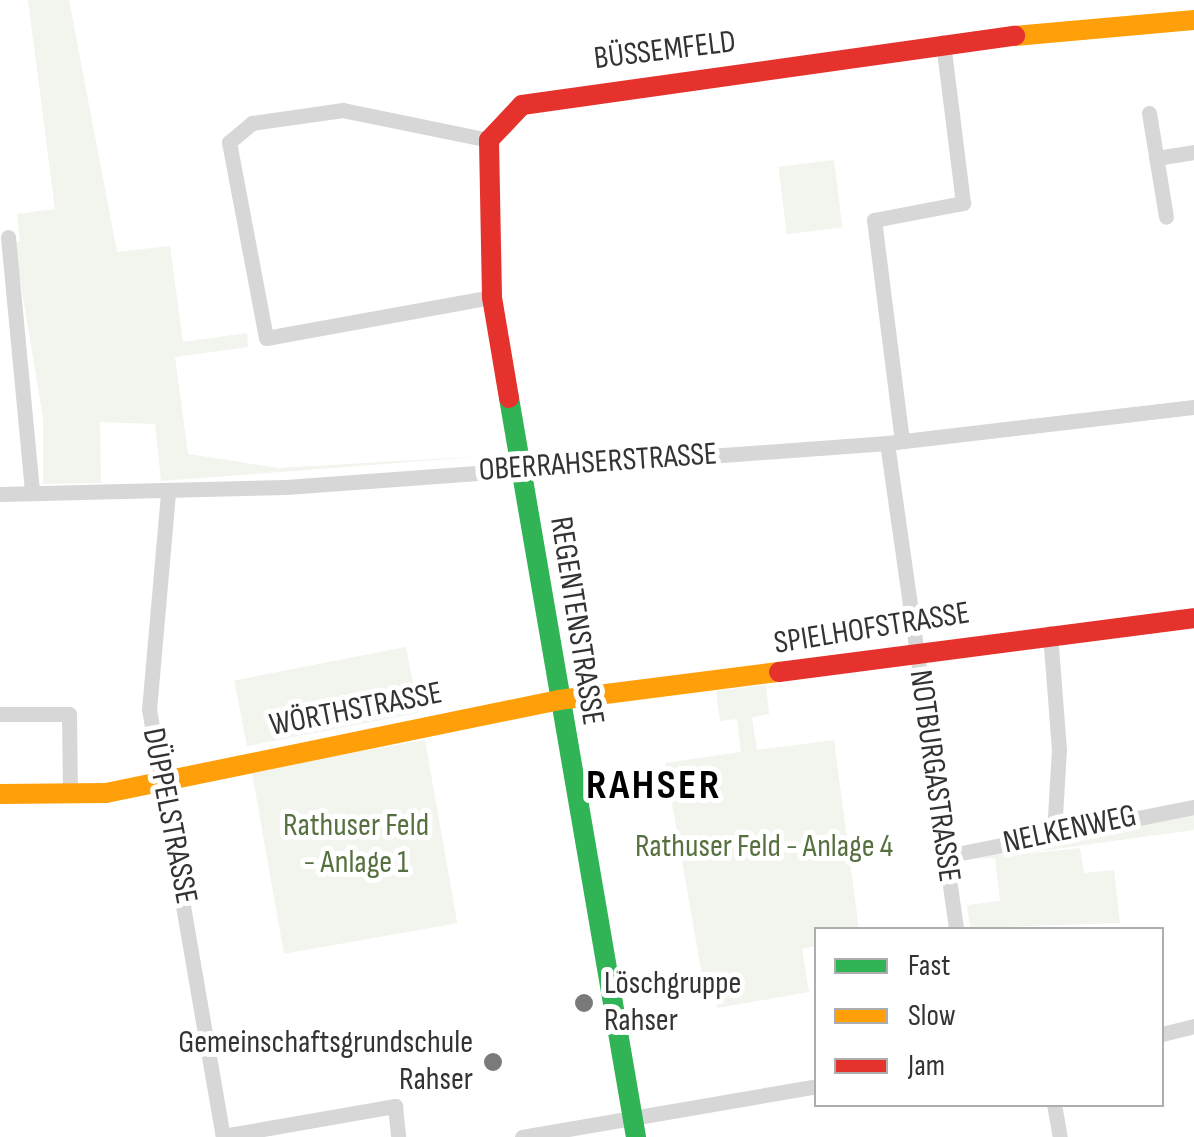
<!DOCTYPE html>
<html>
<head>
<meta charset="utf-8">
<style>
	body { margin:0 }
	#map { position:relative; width:1194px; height:1137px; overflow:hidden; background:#fff; font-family:"Sofia Sans Condensed",sans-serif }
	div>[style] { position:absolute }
	.green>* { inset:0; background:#f1f5ed; transform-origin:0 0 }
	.street>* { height:15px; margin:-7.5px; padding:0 7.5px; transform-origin:7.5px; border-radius:7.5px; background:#d7d7d7 }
	.fast>* { height:20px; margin:-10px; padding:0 10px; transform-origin:10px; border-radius:10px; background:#30b455 }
	.slow>* { height:20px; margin:-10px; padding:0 10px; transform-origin:10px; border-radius:10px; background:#ff9f0a }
	.jam>* { height:20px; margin:-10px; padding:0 10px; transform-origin:10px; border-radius:10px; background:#e5322d }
	.dots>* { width:28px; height:28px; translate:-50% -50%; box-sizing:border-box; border:5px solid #fff; border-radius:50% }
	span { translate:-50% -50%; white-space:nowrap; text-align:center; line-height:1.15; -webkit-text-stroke:10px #fff; paint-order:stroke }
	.street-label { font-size:32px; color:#333 }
	.park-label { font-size:32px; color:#56703f }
	.poi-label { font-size:32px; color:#333 }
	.left { translate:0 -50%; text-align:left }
	.right { translate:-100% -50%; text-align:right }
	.district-label { font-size:42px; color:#000; font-weight:700; letter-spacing:2.5px }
	.legend { position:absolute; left:814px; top:927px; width:350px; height:180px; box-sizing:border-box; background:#fff; border:2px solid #adadad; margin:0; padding:12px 18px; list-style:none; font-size:30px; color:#333 }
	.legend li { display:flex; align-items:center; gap:20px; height:50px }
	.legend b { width:50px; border:2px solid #adadad }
</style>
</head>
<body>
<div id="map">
	<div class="green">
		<div style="clip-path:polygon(28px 0,69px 0,117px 252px,170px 246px,183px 342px,247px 333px,248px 347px,175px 357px,188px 454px,278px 468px,488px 456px,161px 481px,155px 424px,100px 422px,101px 483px,43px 484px,43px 418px,14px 243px,20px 241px,17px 214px,55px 209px)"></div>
		<div style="left:834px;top:160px;width:68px;height:56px;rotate:83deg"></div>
		<div style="left:406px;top:647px;width:67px;height:175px;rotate:79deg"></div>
		<div style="clip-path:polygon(766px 685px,769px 714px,752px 717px,757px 750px,834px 740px,859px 929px,816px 930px,815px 946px,802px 949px,809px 992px,717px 1008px,713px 986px,704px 987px,665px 763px,741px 752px,737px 719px,720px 721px,716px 691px)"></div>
		<div style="left:425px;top:740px;width:186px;height:176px;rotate:80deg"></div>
		<div style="clip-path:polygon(1194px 812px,1194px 830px,996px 857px,1080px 848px,1084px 873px,1114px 870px,1120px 923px,970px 928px,967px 905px,1000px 901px,995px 858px,958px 859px)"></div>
	</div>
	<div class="street">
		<div style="left:1149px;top:113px;width:105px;rotate:80.7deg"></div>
		<div style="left:489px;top:140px;width:149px;rotate:-168.4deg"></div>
		<div style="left:343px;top:110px;width:92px;rotate:171.9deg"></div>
		<div style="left:252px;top:123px;width:30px;rotate:140deg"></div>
		<div style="left:229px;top:142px;width:199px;rotate:79.3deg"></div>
		<div style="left:266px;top:338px;width:230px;rotate:-10.3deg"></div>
		<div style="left:1156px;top:158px;width:38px;rotate:-9deg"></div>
		<div style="left:8px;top:237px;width:257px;rotate:84.6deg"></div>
		<div style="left:902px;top:441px;width:223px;rotate:-97.2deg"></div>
		<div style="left:874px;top:220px;width:91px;rotate:-10.8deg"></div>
		<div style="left:963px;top:203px;width:162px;rotate:-97.1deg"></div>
		<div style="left:887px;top:443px;width:492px;rotate:81.9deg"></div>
		<div style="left:168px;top:493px;width:217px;rotate:95deg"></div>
		<div style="left:149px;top:709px;width:434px;rotate:80.2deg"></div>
		<div style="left:0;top:494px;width:286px;rotate:-1.4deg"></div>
		<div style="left:286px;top:487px;width:603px;rotate:-4.19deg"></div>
		<div style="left:887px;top:443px;width:309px;rotate:-6.7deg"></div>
		<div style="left:1050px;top:633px;width:116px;rotate:85.6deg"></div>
		<div style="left:1059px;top:749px;width:84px;rotate:93.4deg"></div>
		<div style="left:0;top:714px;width:69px"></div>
		<div style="left:69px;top:714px;width:79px;rotate:89.3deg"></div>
		<div style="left:946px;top:856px;width:253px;rotate:-11.2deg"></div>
		<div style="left:1162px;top:1034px;width:33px;rotate:-14deg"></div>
		<div style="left:1054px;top:1104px;width:34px;rotate:80deg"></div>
		<div style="left:223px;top:1136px;width:175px;rotate:-9.9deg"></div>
		<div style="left:395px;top:1106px;width:31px;rotate:84deg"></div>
		<div style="left:522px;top:1137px;width:298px;rotate:-9.8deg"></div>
	</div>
	<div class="fast">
		<div style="left:509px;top:398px;width:750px;rotate:80.25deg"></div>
	</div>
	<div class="slow">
		<div style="left:1015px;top:36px;width:180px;rotate:-5.1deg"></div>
		<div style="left:0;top:794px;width:106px;rotate:-0.5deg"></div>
		<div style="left:106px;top:793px;width:462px;rotate:-11.6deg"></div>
		<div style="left:559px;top:700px;width:222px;rotate:-7.3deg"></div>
	</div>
	<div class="jam">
		<div style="left:509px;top:398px;width:102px;rotate:-99.6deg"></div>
		<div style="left:492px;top:297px;width:157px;rotate:-91.1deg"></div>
		<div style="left:489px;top:140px;width:48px;rotate:-46.7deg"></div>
		<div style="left:522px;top:105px;width:498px;rotate:-8deg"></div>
		<div style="left:779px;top:672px;width:418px;rotate:-7.4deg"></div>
	</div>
	<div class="dots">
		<div style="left:584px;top:1003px;background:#7a7a7a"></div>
		<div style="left:493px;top:1062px;background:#7a7a7a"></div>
	</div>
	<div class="street-label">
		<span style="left:665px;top:51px;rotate:-7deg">BÜSSEMFELD</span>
		<span style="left:598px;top:463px;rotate:-4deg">OBERRAHSERSTRASSE</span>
		<span style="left:576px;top:621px;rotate:81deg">REGENTENSTRASSE</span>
		<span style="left:872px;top:629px;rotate:-9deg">SPIELHOFSTRASSE</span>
		<span style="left:356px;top:710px;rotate:-11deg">WÖRTHSTRASSE</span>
		<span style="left:934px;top:776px;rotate:82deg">NOTBURGASTRASSE</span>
		<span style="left:169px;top:816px;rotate:79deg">DÜPPELSTRASSE</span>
		<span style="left:1070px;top:830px;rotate:-12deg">NELKENWEG</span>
	</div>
	<div class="park-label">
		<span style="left:356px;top:845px">Rathuser Feld<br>- Anlage 1</span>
		<span style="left:764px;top:847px">Rathuser Feld - Anlage 4</span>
	</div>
	<div class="poi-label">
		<span class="left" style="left:604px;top:1003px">Löschgruppe<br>Rahser</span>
		<span class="right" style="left:473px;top:1062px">Gemeinschaftsgrundschule<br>Rahser</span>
	</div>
	<div class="district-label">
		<span style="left:654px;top:786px">RAHSER</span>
	</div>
	<ul class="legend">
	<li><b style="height:12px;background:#30b455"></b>Fast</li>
	<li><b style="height:12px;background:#ff9f0a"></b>Slow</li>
	<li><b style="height:12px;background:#e5322d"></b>Jam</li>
	</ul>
</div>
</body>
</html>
